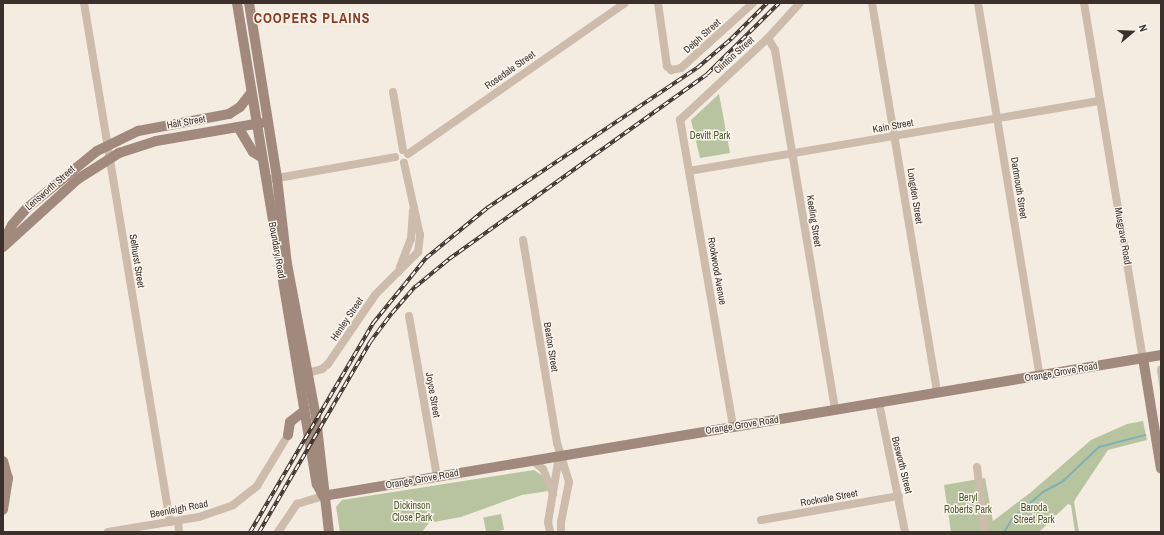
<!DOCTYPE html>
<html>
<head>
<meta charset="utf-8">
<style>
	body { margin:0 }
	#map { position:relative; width:1164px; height:535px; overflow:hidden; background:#f4ebe1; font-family:"Archivo Narrow",sans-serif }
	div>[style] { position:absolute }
	.green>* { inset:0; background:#b8c4a0; transform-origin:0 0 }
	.stream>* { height:2px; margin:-1px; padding:0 1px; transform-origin:1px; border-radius:1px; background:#7fb0b2 }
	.street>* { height:8px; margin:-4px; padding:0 4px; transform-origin:4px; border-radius:4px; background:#cdbbac }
	.secondary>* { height:10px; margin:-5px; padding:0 5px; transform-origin:5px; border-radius:5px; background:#a18a7d }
	.rail>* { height:3.5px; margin-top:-1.75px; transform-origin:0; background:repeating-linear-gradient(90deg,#fbf5ee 0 6px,#3b302b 0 12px); box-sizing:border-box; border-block:1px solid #3b302b }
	span { translate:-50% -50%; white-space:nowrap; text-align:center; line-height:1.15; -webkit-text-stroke:3px #fbf5ee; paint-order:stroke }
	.street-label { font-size:10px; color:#3b302b }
	.park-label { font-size:10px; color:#4a5a2e }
	.district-label { font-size:14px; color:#8c3b22; font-weight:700; letter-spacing:1px }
	.frame { position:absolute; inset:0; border:4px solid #3b302b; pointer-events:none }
	.north { position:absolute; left:1112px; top:12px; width:40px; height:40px; -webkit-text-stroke:3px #fbf5ee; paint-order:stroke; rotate:71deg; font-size:11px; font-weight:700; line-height:16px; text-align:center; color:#3b302b }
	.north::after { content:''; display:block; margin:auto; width:14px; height:18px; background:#3b302b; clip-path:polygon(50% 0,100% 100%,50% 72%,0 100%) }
</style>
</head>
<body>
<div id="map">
	<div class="green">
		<div style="clip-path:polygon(719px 94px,730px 153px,700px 158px,691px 120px)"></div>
		<div style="clip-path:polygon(1158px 366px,1161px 366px,1161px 398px,1157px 370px)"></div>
		<div style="clip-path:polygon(1143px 421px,1147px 440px,1108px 450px,1076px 498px,1074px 502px,1079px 532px,1075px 532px,1071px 505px,1068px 504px,1039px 532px,951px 532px,944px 485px,985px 478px,993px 521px,1030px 493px,1091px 440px,1127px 424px)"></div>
		<div style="clip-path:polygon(534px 470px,544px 477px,548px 491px,522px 495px,461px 517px,429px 523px,422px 532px,340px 532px,336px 507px,342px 500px)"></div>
		<div style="left:501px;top:514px;width:16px;height:18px;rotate:79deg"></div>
	</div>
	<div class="stream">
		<div style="left:1004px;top:532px;width:17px;rotate:-57deg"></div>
		<div style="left:1013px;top:518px;width:40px;rotate:-41deg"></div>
		<div style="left:1043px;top:492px;width:21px;rotate:-28deg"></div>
		<div style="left:1062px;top:482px;width:51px;rotate:-43.4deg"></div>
		<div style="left:1099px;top:447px;width:48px;rotate:-14.6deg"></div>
	</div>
	<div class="street">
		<div style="left:84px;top:3px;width:526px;rotate:80.59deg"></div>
		<div style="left:658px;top:3px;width:64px;rotate:81.9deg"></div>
		<div style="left:667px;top:66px;width:6px;rotate:45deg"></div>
		<div style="left:671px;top:70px;width:10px;rotate:-11deg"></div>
		<div style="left:681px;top:68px;width:97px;rotate:-42.1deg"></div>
		<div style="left:872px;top:3px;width:395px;rotate:80.5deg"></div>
		<div style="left:978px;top:3px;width:378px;rotate:80.6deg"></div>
		<div style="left:1084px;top:3px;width:360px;rotate:80.6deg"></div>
		<div style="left:768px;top:38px;width:14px;rotate:60deg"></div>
		<div style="left:775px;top:50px;width:365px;rotate:80.5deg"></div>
		<div style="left:393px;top:92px;width:59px;rotate:80.2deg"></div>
		<div style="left:408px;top:154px;width:264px;rotate:-34.8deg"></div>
		<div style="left:689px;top:171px;width:417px;rotate:-9.7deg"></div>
		<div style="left:272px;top:179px;width:125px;rotate:-10.1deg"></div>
		<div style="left:523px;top:240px;width:206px;rotate:80.5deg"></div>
		<div style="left:557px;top:443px;width:41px;rotate:72.9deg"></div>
		<div style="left:569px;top:482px;width:41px;rotate:101.3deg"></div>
		<div style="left:561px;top:522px;width:10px;rotate:90deg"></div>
		<div style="left:400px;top:267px;width:30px;rotate:-69deg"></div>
		<div style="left:411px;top:239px;width:28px;rotate:-86deg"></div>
		<div style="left:409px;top:316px;width:163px;rotate:80.1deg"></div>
		<div style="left:308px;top:373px;width:15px;rotate:-16deg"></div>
		<div style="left:322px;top:369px;width:8px;rotate:-40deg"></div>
		<div style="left:328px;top:364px;width:83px;rotate:-55.7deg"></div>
		<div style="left:375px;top:295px;width:61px;rotate:-45deg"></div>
		<div style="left:418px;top:252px;width:17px;rotate:-83deg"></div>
		<div style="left:420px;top:235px;width:74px;rotate:-102.5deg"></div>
		<div style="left:879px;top:403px;width:132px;rotate:78.6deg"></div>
		<div style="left:733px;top:426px;width:311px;rotate:-99.8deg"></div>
		<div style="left:680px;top:120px;width:120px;rotate:-43deg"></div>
		<div style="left:768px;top:38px;width:47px;rotate:-47.6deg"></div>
		<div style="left:533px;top:461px;width:13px;rotate:39deg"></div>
		<div style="left:543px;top:469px;width:27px;rotate:68deg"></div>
		<div style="left:977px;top:467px;width:65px;rotate:83deg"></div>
		<div style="left:761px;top:520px;width:140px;rotate:-9.9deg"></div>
		<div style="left:178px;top:521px;width:11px;rotate:85deg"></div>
		<div style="left:108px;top:532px;width:92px;rotate:-9.4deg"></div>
		<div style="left:199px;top:517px;width:36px;rotate:-19deg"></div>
		<div style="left:233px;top:505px;width:31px;rotate:-38deg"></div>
		<div style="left:257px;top:486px;width:60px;rotate:-58.7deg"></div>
		<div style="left:278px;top:532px;width:34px;rotate:-56deg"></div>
		<div style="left:297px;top:504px;width:27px;rotate:-17deg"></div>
		<div style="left:550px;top:532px;width:10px;rotate:-101deg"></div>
		<div style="left:548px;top:522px;width:66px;rotate:-80.4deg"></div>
	</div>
	<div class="secondary">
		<div style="left:237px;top:3px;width:488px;rotate:80.6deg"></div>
		<div style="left:317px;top:484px;width:13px;rotate:63deg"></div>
		<div style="left:249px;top:3px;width:177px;rotate:80.9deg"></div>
		<div style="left:277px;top:178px;width:87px;rotate:83.4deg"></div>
		<div style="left:287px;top:264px;width:157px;rotate:79.3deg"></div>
		<div style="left:316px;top:418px;width:115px;rotate:83.5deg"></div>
		<div style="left:238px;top:127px;width:29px;rotate:59deg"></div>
		<div style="left:253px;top:152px;width:9px;rotate:32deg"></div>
		<div style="left:3px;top:242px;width:19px;rotate:-62deg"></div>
		<div style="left:12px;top:225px;width:23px;rotate:-49deg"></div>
		<div style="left:27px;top:208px;width:90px;rotate:-39.2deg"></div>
		<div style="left:97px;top:151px;width:46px;rotate:-26deg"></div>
		<div style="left:138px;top:131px;width:93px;rotate:-10.6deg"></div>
		<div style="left:229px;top:114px;width:13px;rotate:-32deg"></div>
		<div style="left:240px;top:107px;width:18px;rotate:-52deg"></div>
		<div style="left:3px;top:247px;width:101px;rotate:-42.2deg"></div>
		<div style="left:78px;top:179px;width:49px;rotate:-32.4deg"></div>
		<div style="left:119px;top:153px;width:39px;rotate:-18deg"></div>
		<div style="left:156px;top:141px;width:107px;rotate:-9.7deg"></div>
		<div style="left:1143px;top:358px;width:112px;rotate:80.8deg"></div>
		<div style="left:288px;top:435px;width:13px;rotate:-81deg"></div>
		<div style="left:290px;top:422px;width:18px;rotate:-38deg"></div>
		<div style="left:3px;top:461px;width:18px;rotate:74deg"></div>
		<div style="left:8px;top:478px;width:32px;rotate:99deg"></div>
		<div style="left:323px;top:496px;width:850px;rotate:-9.55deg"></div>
	</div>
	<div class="rail">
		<div style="left:250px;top:532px;width:243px;rotate:-59.5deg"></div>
		<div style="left:373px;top:323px;width:84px;rotate:-50.8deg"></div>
		<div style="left:426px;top:258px;width:79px;rotate:-39.3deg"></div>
		<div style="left:487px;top:208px;width:252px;rotate:-33.7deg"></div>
		<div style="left:697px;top:68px;width:45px;rotate:-40.5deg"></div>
		<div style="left:731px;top:39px;width:51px;rotate:-45deg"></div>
		<div style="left:259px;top:532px;width:220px;rotate:-59.7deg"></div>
		<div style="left:370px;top:342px;width:36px;rotate:-53deg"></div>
		<div style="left:392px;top:313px;width:35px;rotate:-49deg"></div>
		<div style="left:415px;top:287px;width:44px;rotate:-39.5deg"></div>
		<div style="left:449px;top:259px;width:317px;rotate:-35.6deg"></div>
		<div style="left:707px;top:74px;width:101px;rotate:-44.6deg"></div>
	</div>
	<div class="street-label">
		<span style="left:702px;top:36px;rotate:-42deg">Delph Street</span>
		<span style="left:734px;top:55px;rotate:-42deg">Clinton Street</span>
		<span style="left:510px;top:70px;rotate:-35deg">Rosedale Street</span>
		<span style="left:186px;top:122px;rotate:-10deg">Halt Street</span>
		<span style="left:893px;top:126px;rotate:-10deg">Kain Street</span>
		<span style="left:50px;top:188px;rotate:-41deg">Lensworth Street</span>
		<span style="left:1019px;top:188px;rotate:81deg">Dartmouth Street</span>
		<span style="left:915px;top:196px;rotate:81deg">Longden Street</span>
		<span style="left:814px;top:221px;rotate:81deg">Keeling Street</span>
		<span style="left:1123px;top:236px;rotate:80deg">Musgrave Road</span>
		<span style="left:277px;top:250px;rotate:80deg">Boundary Road</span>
		<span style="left:137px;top:261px;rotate:81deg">Selhurst Street</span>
		<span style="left:717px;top:271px;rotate:80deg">Rookwood Avenue</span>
		<span style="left:347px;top:319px;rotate:-56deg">Henley Street</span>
		<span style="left:551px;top:347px;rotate:81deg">Beaton Street</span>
		<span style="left:1061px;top:372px;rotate:-10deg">Orange Grove Road</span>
		<span style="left:433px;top:395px;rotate:80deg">Joyce Street</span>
		<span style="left:742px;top:425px;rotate:-9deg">Orange Grove Road</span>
		<span style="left:902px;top:465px;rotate:76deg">Bosworth Street</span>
		<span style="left:422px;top:479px;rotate:-10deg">Orange Grove Road</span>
		<span style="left:829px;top:498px;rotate:-10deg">Rockvale Street</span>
		<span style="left:179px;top:509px;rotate:-11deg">Beenleigh Road</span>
	</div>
	<div class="park-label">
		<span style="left:710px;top:136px">Devitt Park</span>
		<span style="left:968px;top:503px">Beryl<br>Roberts Park</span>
		<span style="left:412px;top:511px">Dickinson<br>Close Park</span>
		<span style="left:1034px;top:513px">Baroda<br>Street Park</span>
	</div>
	<div class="district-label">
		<span style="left:312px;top:18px">COOPERS PLAINS</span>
	</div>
	<div class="frame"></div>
	<div class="north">N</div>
</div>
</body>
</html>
